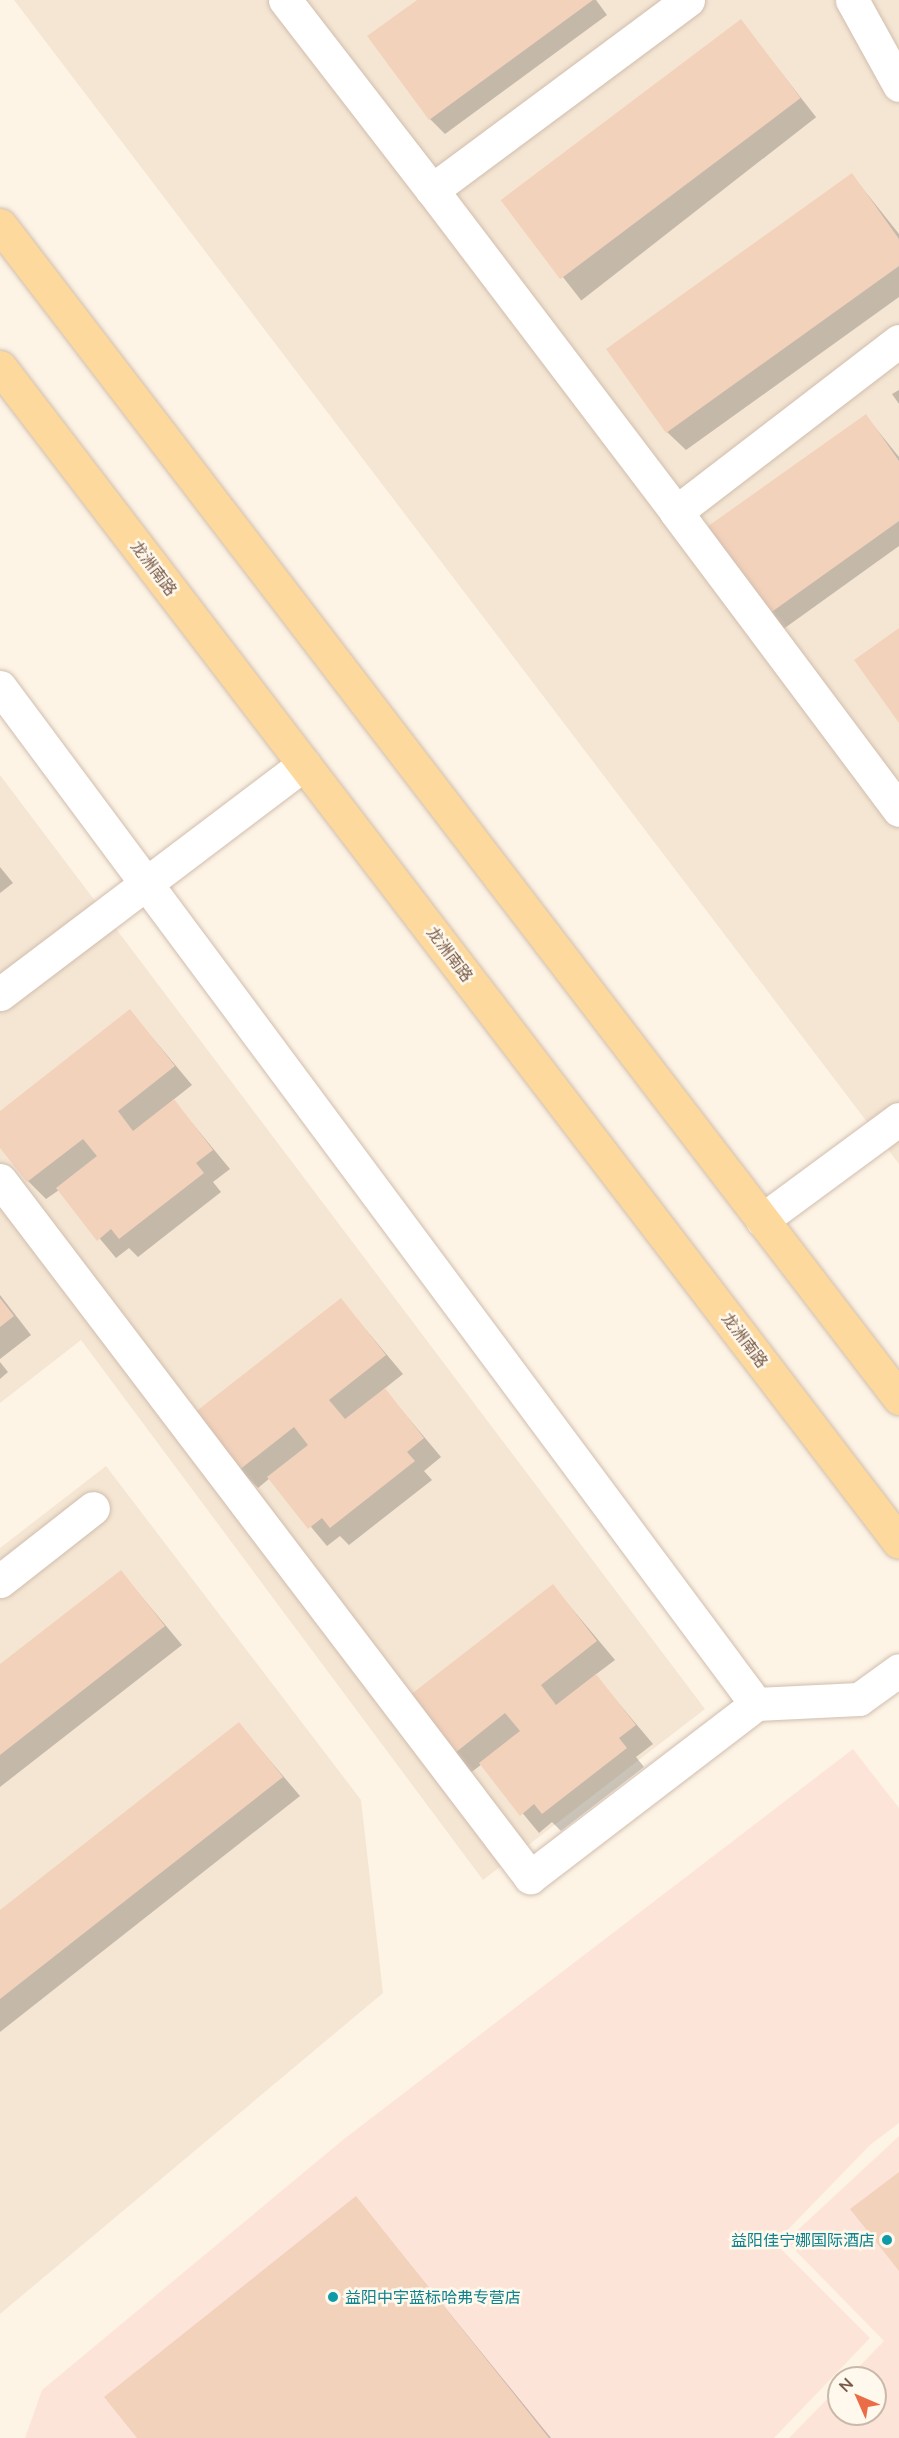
<!DOCTYPE html>
<html>
<head>
<meta charset="utf-8">
<style>
	body { margin:0 }
	#map { position:relative; width:899px; height:2438px; overflow:hidden; background:#fdf4e6; font-family:Mulish,"Noto Sans SC",sans-serif }
	div>[style] { position:absolute }
	.residential>* { inset:0; background:#f5e6d4 }
	.commercial>* { inset:0; background:#fde4d9 }
	.shadow>* { inset:0; background:#0003; transform-origin:0 0 }
	.building>* { inset:0; background:#f3d2bc; transform-origin:0 0 }
	.roads { filter:drop-shadow(0 0 2px #d1bead) drop-shadow(0 0 2px #d1bead) }
	.minor>* { height:33px; margin:-16.5px; padding:0 16.5px; transform-origin:16.5px; border-radius:16.5px; background:#fff }
	.major>* { height:33px; margin:-16.5px; padding:0 16.5px; transform-origin:16.5px; border-radius:16.5px; background:#fdd99d }
	.dots>* { width:16px; height:16px; translate:-50% -50%; box-sizing:border-box; border:3px solid #fff8ec; border-radius:50% }
	span { translate:-50% -50%; white-space:nowrap; text-align:center; line-height:1.15; -webkit-text-stroke:5px #fff8ec; paint-order:stroke }
	.street-label { font-size:16px; color:#775a49 }
	.culture-label { font-size:16px; color:#0d838f }
	.right { translate:-100% -50%; text-align:right }
	.left { translate:0 -50%; text-align:left }
	.north { position:absolute; left:827px; top:2366px; width:60px; height:60px; box-sizing:border-box; background:#fff8ec; border:2px solid #c9b9ab; border-radius:50%; rotate:315deg; font-size:16px; font-weight:700; line-height:24px; text-align:center; color:#775a49 }
	.north::after { content:''; display:block; margin:auto; width:21px; height:27px; background:#ea6d48; clip-path:polygon(50% 0,100% 100%,50% 72%,0 100%) }
</style>
</head>
<body>
<div id="map">
	<div class="residential">
		<div style="clip-path:polygon(14px 0,899px 0,899px 1164px)"></div>
		<div style="clip-path:polygon(0 775px,705px 1709px,483px 1880px,81px 1340px,0 1403px)"></div>
		<div style="clip-path:polygon(106px 1466px,361px 1800px,383px 1993px,0 2314px,0 1548px)"></div>
	</div>
	<div class="commercial">
		<div style="clip-path:polygon(853px 1749px,899px 1808px,899px 2123px,870px 2145px,775px 2243px,870px 2338px,774px 2438px,25px 2438px,42px 2390px,344px 2139px)"></div>
		<div style="clip-path:polygon(899px 2136px,899px 2438px,789px 2438px,839px 2387px,839px 2414px,875px 2414px,875px 2378px,848px 2378px,884px 2341px,786px 2241px)"></div>
	</div>
	<div class="shadow">
		<div style="clip-path:polygon(419px 0,596px 0,607px 15px,445px 134px,430px 119px)"></div>
		<div style="left:741px;top:21px;width:122px;height:298px;rotate:52deg"></div>
		<div style="clip-path:polygon(852px 175px,899px 234px,899px 297px,686px 450px,667px 432px)"></div>
		<div style="clip-path:polygon(899px 390px,899px 404px,892px 394px)"></div>
		<div style="clip-path:polygon(866px 416px,899px 457px,899px 546px,782px 630px,768px 615px)"></div>
		<div style="clip-path:polygon(0 867px,13px 883px,0 893px)"></div>
		<div style="clip-path:polygon(130px 1011px,192px 1085px,173px 1100px,230px 1169px,213px 1182px,221px 1192px,138px 1257px,129px 1248px,116px 1258px,59px 1190px,46px 1199px,28px 1181px,0 1145px,0 1113px)"></div>
		<div style="clip-path:polygon(0 1295px,31px 1335px,0 1359px)"></div>
		<div style="clip-path:polygon(341px 1300px,403px 1374px,384px 1389px,441px 1457px,424px 1471px,432px 1480px,349px 1545px,340px 1536px,327px 1546px,270px 1478px,258px 1488px,240px 1470px)"></div>
		<div style="clip-path:polygon(0 1362px,8px 1372px,0 1379px)"></div>
		<div style="clip-path:polygon(121px 1572px,182px 1645px,0 1787px,0 1666px)"></div>
		<div style="clip-path:polygon(553px 1586px,615px 1660px,595px 1675px,653px 1744px,636px 1757px,644px 1767px,561px 1831px,552px 1822px,539px 1833px,482px 1764px,469px 1774px,451px 1756px)"></div>
		<div style="clip-path:polygon(239px 1724px,300px 1796px,0 2032px,0 1912px)"></div>
		<div style="clip-path:polygon(356px 2198px,551px 2438px,138px 2438px)"></div>
	</div>
	<div class="building">
		<div style="clip-path:polygon(417px 0,593px 0,429px 120px,367px 36px)"></div>
		<div style="left:741px;top:19px;width:99px;height:301px;rotate:53deg"></div>
		<div style="clip-path:polygon(852px 173px,899px 239px,899px 266px,666px 433px,606px 349px)"></div>
		<div style="clip-path:polygon(866px 414px,899px 461px,899px 521px,766px 616px,704px 529px)"></div>
		<div style="clip-path:polygon(899px 628px,899px 723px,854px 660px)"></div>
		<div style="clip-path:polygon(130px 1009px,175px 1066px,118px 1111px,133px 1131px,174px 1099px,213px 1150px,196px 1163px,204px 1173px,119px 1239px,111px 1229px,97px 1241px,56px 1188px,97px 1156px,83px 1139px,27px 1182px,0 1148px,0 1111px)"></div>
		<div style="clip-path:polygon(0 1298px,14px 1316px,0 1327px)"></div>
		<div style="clip-path:polygon(341px 1298px,386px 1355px,329px 1400px,345px 1419px,385px 1388px,424px 1438px,407px 1452px,415px 1461px,330px 1528px,322px 1518px,308px 1529px,267px 1477px,308px 1445px,294px 1427px,238px 1471px,194px 1413px)"></div>
		<div style="clip-path:polygon(121px 1570px,165px 1626px,0 1755px,0 1664px)"></div>
		<div style="clip-path:polygon(553px 1584px,597px 1641px,541px 1685px,556px 1705px,596px 1674px,636px 1725px,619px 1738px,627px 1748px,542px 1814px,534px 1804px,520px 1816px,479px 1763px,520px 1731px,505px 1713px,450px 1757px,405px 1699px)"></div>
		<div style="clip-path:polygon(239px 1722px,283px 1777px,0 1999px,0 1910px)"></div>
		<div style="clip-path:polygon(899px 2172px,899px 2271px,850px 2209px)"></div>
		<div style="clip-path:polygon(356px 2196px,549px 2438px,137px 2438px,104px 2397px)"></div>
	</div>
	<div class="roads">
		<div class="minor">
			<div style="left:285px;top:0;width:240px;rotate:52.3deg"></div>
			<div style="left:688px;top:0;width:319px;rotate:143.4deg"></div>
			<div style="left:432px;top:190px;width:404px;rotate:52.8deg"></div>
			<div style="left:676px;top:512px;width:281px;rotate:-37.5deg"></div>
			<div style="left:852px;top:0;width:97px;rotate:61.1deg"></div>
			<div style="left:676px;top:512px;width:372px;rotate:53.2deg"></div>
			<div style="left:0;top:687px;width:1267px;rotate:53.37deg"></div>
			<div style="left:756px;top:1704px;width:103px;rotate:-2.8deg"></div>
			<div style="left:859px;top:1699px;width:49px;rotate:-35.9deg"></div>
			<div style="left:0;top:994px;width:381px;rotate:-37.1deg"></div>
			<div style="left:0;top:1180px;width:876px;rotate:52.75deg"></div>
			<div style="left:530px;top:1877px;width:285px;rotate:-37.4deg"></div>
			<div style="left:762px;top:1220px;width:170px;rotate:-36.4deg"></div>
			<div style="left:0;top:1581px;width:118px;rotate:-38.1deg"></div>
		</div>
		<div class="major">
			<div style="left:0;top:225px;width:1478px;rotate:52.53deg"></div>
			<div style="left:0;top:367px;width:1479px;rotate:52.58deg"></div>
		</div>
	</div>
	<div class="dots">
		<div style="left:887px;top:2240px;background:#0f9aa8"></div>
		<div style="left:333px;top:2297px;background:#0f9aa8"></div>
	</div>
	<div class="street-label">
		<span style="left:154px;top:568px;rotate:53deg">龙洲南路</span>
		<span style="left:450px;top:954px;rotate:53deg">龙洲南路</span>
		<span style="left:745px;top:1340px;rotate:53deg">龙洲南路</span>
	</div>
	<div class="culture-label">
		<span class="right" style="left:875px;top:2240px">益阳佳宁娜国际酒店</span>
		<span class="left" style="left:345px;top:2297px">益阳中宇蓝标哈弗专营店</span>
	</div>
	<div class="north">N</div>
</div>
</body>
</html>
